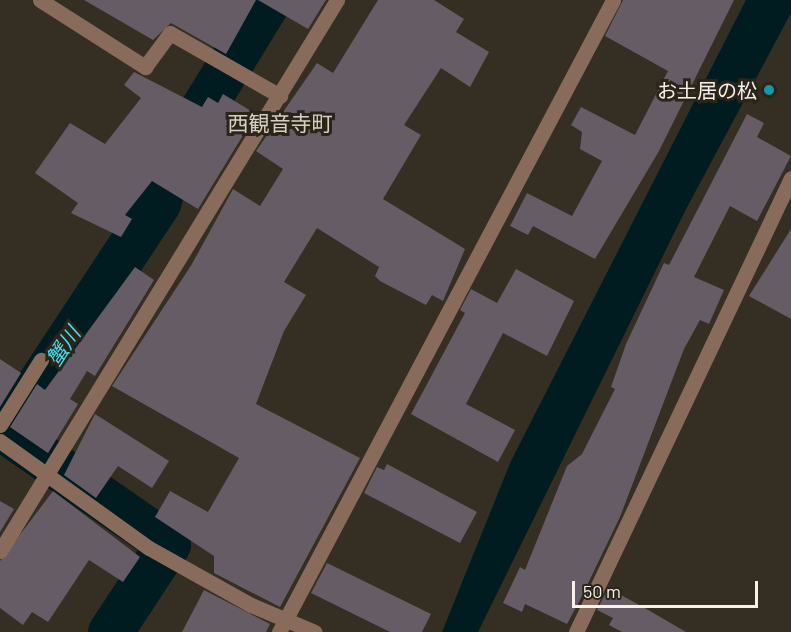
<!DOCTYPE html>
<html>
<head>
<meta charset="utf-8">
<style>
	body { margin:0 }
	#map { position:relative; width:791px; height:632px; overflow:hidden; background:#342e23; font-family:Barlow,"Noto Sans JP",sans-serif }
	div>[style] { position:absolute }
	.water>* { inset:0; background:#001c20 }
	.river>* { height:45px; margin:-22.5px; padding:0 22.5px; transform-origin:22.5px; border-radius:22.5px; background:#001c20 }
	.building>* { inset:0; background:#665c66 }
	.minor>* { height:15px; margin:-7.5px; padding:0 7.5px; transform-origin:7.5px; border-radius:7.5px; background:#896b5c }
	.dots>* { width:16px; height:16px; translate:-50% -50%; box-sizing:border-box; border:3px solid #2a2419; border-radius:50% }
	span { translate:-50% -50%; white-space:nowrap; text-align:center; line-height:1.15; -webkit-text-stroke:6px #2a2419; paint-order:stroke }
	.poi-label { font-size:20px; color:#f6f2eb }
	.right { translate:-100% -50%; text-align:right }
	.neighbourhood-label { font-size:21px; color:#d7cfc1 }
	.water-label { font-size:21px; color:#43dff3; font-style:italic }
	.scale { position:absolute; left:572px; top:581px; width:186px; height:27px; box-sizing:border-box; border:3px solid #f6f2eb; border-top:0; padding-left:8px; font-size:18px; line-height:21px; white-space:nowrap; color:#f6f2eb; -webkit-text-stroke:4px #2a2419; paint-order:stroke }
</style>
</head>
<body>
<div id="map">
	<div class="water">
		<div style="clip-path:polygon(746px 0,791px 0,791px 13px,685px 211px,478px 632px,442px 632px,511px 461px)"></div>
	</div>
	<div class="river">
		<div style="left:110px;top:632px;width:105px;rotate:-56.6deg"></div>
		<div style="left:168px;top:544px;width:196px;rotate:-145.2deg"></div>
		<div style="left:7px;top:432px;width:274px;rotate:-56.6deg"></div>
		<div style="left:158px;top:203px;width:44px;rotate:-74.1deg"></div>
		<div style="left:170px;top:161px;width:189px;rotate:-58.4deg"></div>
	</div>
	<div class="building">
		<div style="clip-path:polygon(84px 0,256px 0,226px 54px,171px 23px,153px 40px)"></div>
		<div style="clip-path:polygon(258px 0,326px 0,308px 29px)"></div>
		<div style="clip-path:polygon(378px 0,434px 0,464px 19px,456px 32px,489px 52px,470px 87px,441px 68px,404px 125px,421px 135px,383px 199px,465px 249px,443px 301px,432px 295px,426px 305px,380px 281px,375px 276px,379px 267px,317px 228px,284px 282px,306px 295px,284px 331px,256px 404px,360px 458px,280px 607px,214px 573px,214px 556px,155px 517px,170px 491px,208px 512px,239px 458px,112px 386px,192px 264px,233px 189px,260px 206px,283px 169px,256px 151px,317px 63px,333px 73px)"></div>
		<div style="clip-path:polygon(623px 0,734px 0,659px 151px,595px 259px,533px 226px,528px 235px,510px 226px,527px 193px,572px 216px,602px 161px,580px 149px,582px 132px,571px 125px,581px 107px,635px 135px,668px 71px,605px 36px)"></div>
		<div style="clip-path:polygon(134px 72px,202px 107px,208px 97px,218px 103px,223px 94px,256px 114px,198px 209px,152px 181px,125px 215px,132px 219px,121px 237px,71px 213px,78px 203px,35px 173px,70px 123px,105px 144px,141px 98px,124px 85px)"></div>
		<div style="clip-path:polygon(747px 114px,764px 123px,757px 137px,791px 156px,757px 221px,730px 206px,694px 277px,724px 290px,709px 324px,700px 320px,684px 349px,620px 517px,580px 600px,567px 624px,525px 604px,522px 612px,503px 603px,520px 567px,525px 570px,567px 466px,582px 454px,615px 389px,611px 387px,626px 344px,664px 263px,669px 265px)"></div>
		<div style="clip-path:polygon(791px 229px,791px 319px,749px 296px)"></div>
		<div style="clip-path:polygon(135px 267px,154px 280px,95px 376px,87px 371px,70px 399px,78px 404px,48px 453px,10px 427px,37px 384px,45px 390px)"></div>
		<div style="clip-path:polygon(516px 269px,574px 301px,547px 356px,503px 333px,466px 404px,515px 430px,498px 462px,411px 414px,465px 313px,460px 310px,471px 289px,497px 303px)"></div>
		<div style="clip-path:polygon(0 359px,21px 373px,0 407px)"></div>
		<div style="clip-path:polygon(95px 414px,169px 461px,152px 488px,118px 466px,96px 498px,64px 475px)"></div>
		<div style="clip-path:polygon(387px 464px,477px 512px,460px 543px,364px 493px,377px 467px,384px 470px)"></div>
		<div style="clip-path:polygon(53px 491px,140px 557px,123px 582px,89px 560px,48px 622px,32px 612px,23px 625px,0 608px,0 561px)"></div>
		<div style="clip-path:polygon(0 501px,14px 509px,0 532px)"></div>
		<div style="clip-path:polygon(327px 563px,431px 614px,422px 632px,390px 632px,311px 593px)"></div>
		<div style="clip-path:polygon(608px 588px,643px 607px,686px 632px,622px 632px,609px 625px,613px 618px,597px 610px)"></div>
		<div style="clip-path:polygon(204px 590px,270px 624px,266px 632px,182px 632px)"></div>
	</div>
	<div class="minor">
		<div style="left:40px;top:0;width:125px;rotate:32.5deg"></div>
		<div style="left:145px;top:67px;width:42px;rotate:-53.7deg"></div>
		<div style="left:170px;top:33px;width:127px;rotate:29.8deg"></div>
		<div style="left:0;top:425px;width:77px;rotate:-57.8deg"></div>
		<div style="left:0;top:441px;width:183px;rotate:35.7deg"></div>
		<div style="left:149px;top:548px;width:117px;rotate:29.2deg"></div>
		<div style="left:251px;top:605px;width:69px;rotate:22.9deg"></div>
		<div style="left:0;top:551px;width:646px;rotate:-58.55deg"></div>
		<div style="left:279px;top:632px;width:715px;rotate:-62.14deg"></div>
		<div style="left:576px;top:632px;width:502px;rotate:-64.66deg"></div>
	</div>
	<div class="dots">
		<div style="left:769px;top:90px;background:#0f9aa8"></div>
	</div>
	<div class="poi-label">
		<span class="right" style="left:757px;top:90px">お土居の松</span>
	</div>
	<div class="neighbourhood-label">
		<span style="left:280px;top:123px">西観音寺町</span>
	</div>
	<div class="water-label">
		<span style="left:63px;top:346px;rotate:-56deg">蟹川</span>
	</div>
	<div class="scale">50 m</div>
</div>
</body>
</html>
